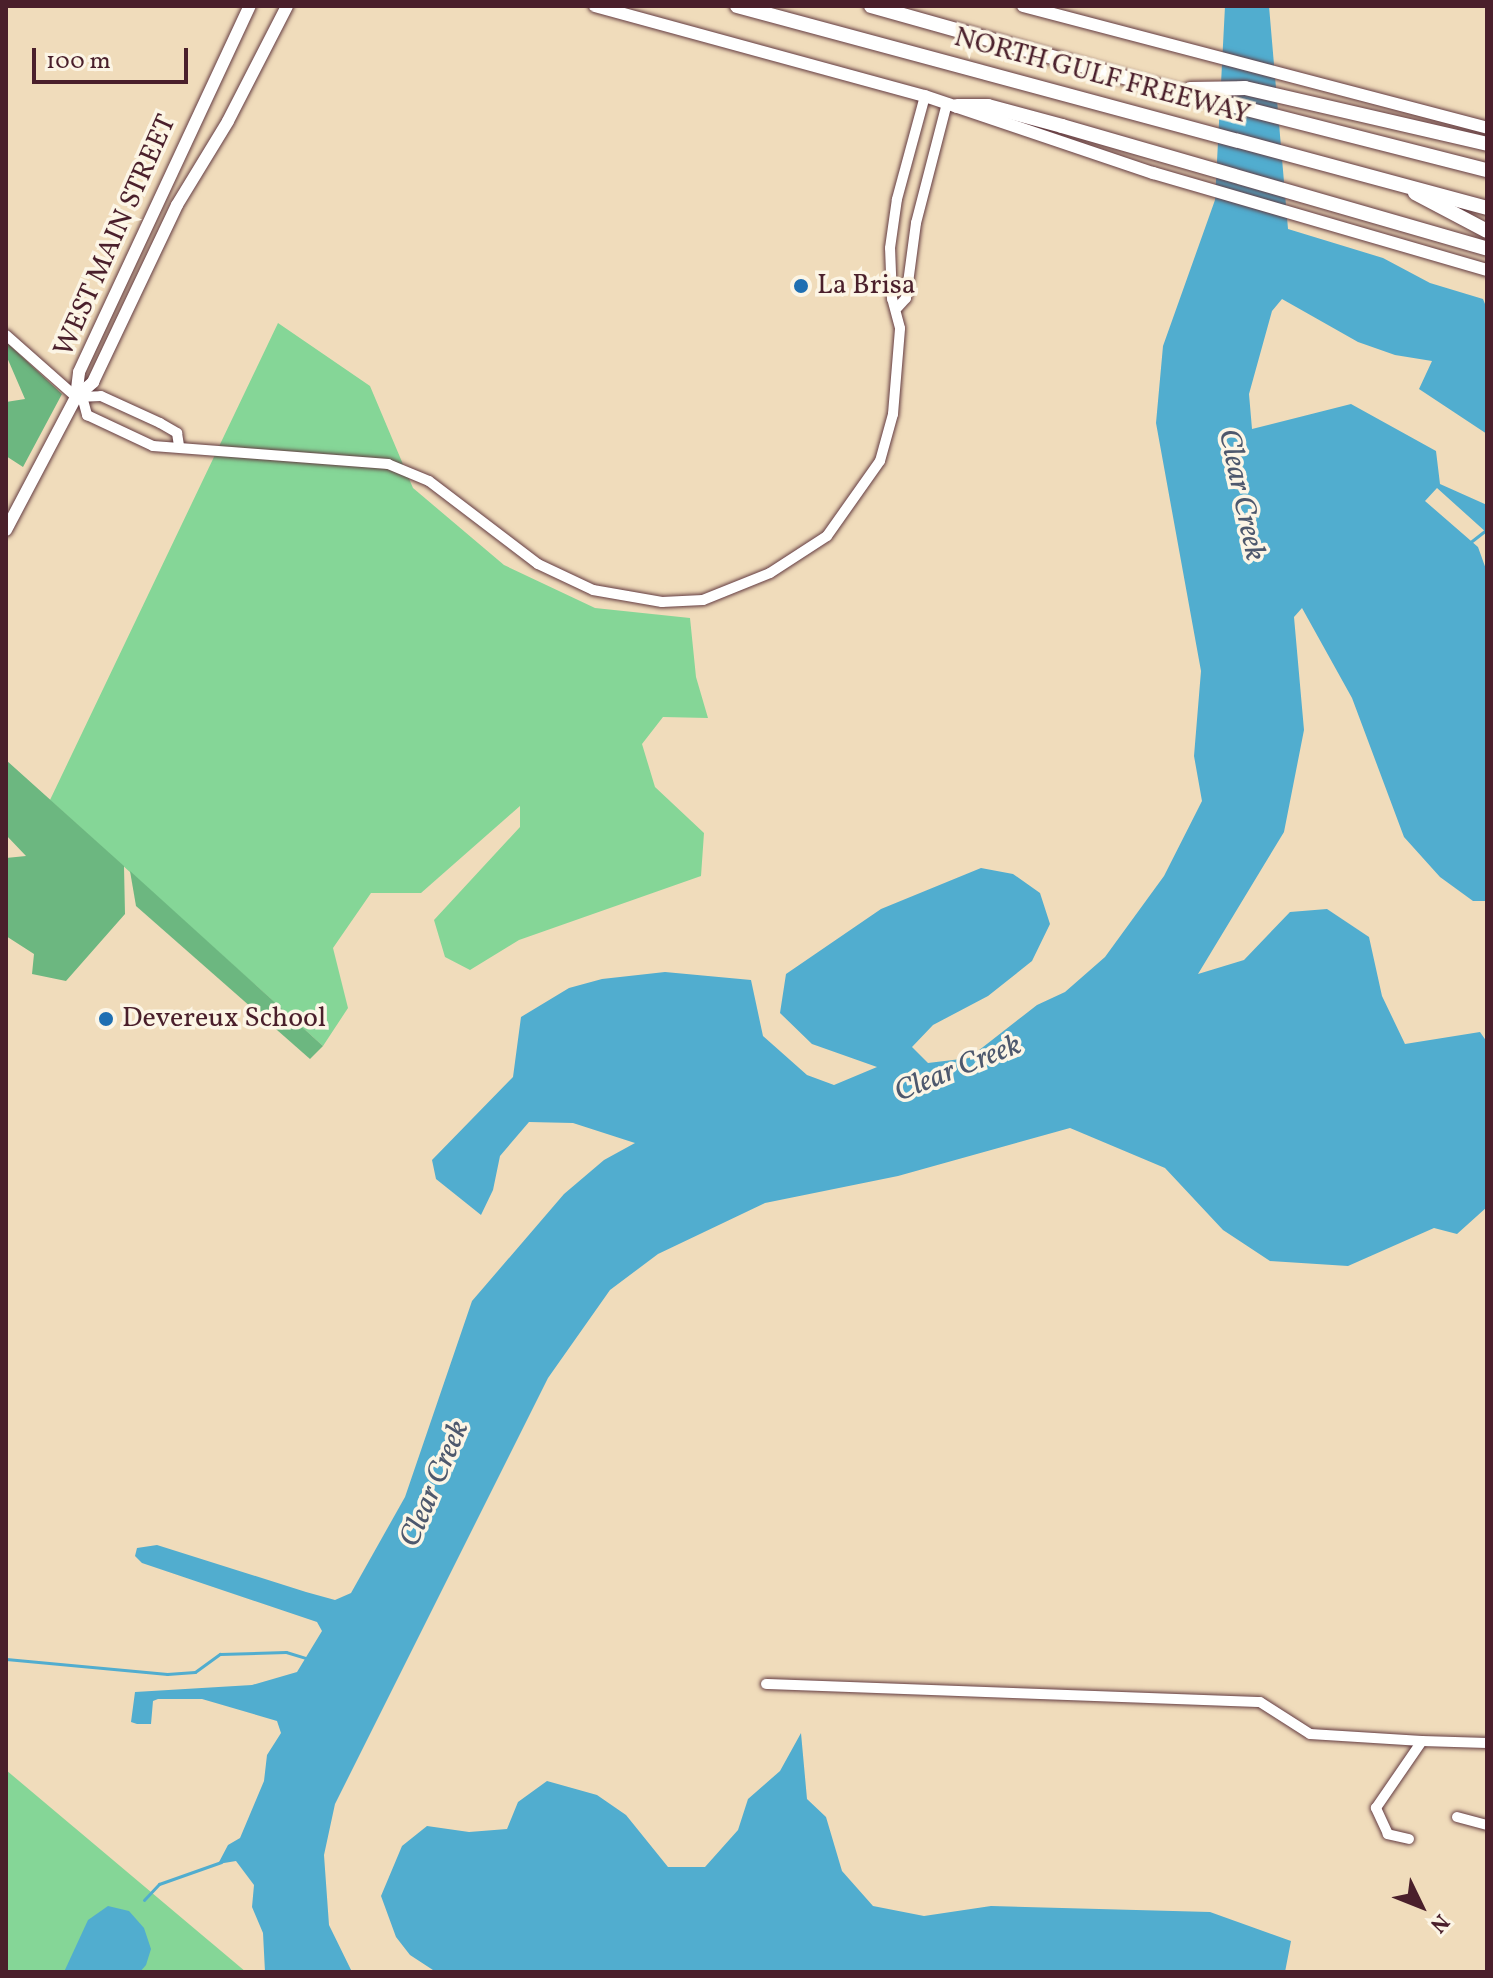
<!DOCTYPE html>
<html>
<head>
<meta charset="utf-8">
<style>
	body { margin:0 }
	#map { position:relative; width:1493px; height:1978px; overflow:hidden; background:#f0dcbb; font-family:Vollkorn,serif }
	div>[style] { position:absolute }
	.green>* { inset:0; background:#85d697 }
	.forest>* { inset:0; background:#6cb780 }
	.water>* { inset:0; background:#51adcf }
	.stream>* { height:3px; margin:-1.5px; padding:0 1.5px; transform-origin:1.5px; border-radius:1.5px; background:#51adcf }
	.roads { filter:drop-shadow(0 0 2px #633b41) drop-shadow(0 0 2px #633b41) }
	.minor>* { height:10px; margin:-5px; padding:0 5px; transform-origin:5px; border-radius:5px; background:#fff }
	.major>* { height:12px; margin:-6px; padding:0 6px; transform-origin:6px; border-radius:6px; background:#fff }
	.highway>* { height:14px; margin:-7px; padding:0 7px; transform-origin:7px; border-radius:7px; background:#fff }
	.dots>* { width:22px; height:22px; translate:-50% -50%; box-sizing:border-box; border:4px solid #fcf5e5; border-radius:50% }
	span { translate:-50% -50%; white-space:nowrap; text-align:center; line-height:1.15; -webkit-text-stroke:7px #fcf5e5; paint-order:stroke }
	.street-label { font-size:28px; color:#4a1f2b }
	.poi-label { font-size:28px; color:#4a1f2b }
	.left { translate:0 -50%; text-align:left }
	.water-label { font-size:30px; color:#4d586d; font-style:italic }
	.frame { position:absolute; inset:0; border:8px solid #4a1f2b; pointer-events:none }
	.north { position:absolute; left:1381px; top:1866px; width:80px; height:80px; -webkit-text-stroke:6px #fcf5e5; paint-order:stroke; rotate:133deg; font-size:22px; font-weight:700; line-height:32px; text-align:center; color:#4a1f2b }
	.north::after { content:''; display:block; margin:auto; width:28px; height:36px; background:#4a1f2b; clip-path:polygon(50% 0,100% 100%,50% 72%,0 100%) }
	.scale { position:absolute; left:32px; top:48px; width:156px; height:36px; box-sizing:border-box; border:4px solid #4a1f2b; border-top:0; padding-left:10px; font-size:24px; line-height:28px; white-space:nowrap; color:#4a1f2b; -webkit-text-stroke:6px #fcf5e5; paint-order:stroke }
</style>
</head>
<body>
<div id="map">
	<div class="green">
		<div style="clip-path:polygon(278px 323px,370px 386px,413px 488px,504px 565px,595px 608px,690px 618px,696px 677px,708px 718px,663px 717px,642px 744px,655px 787px,704px 833px,701px 876px,519px 940px,470px 970px,445px 957px,434px 920px,520px 827px,520px 806px,421px 893px,371px 893px,333px 948px,348px 1008px,323px 1046px,50px 800px)"></div>
		<div style="clip-path:polygon(6px 1770px,246px 1972px,6px 1972px)"></div>
	</div>
	<div class="forest">
		<div style="clip-path:polygon(6px 342px,62px 394px,23px 467px,6px 456px,6px 402px,25px 399px,6px 355px)"></div>
		<div style="clip-path:polygon(6px 760px,124px 866px,125px 914px,66px 981px,32px 974px,34px 954px,6px 936px,6px 858px,26px 856px,6px 835px)"></div>
		<div style="clip-path:polygon(130px 871px,323px 1046px,310px 1059px,136px 906px)"></div>
	</div>
	<div class="water">
		<div style="clip-path:polygon(1225px 6px,1269px 6px,1288px 229px,1383px 258px,1430px 283px,1483px 299px,1487px 309px,1487px 434px,1419px 389px,1432px 361px,1395px 355px,1358px 342px,1282px 299px,1272px 311px,1249px 394px,1252px 429px,1351px 404px,1436px 451px,1440px 484px,1487px 505px,1487px 533px,1437px 488px,1425px 501px,1478px 547px,1487px 572px,1487px 901px,1473px 901px,1440px 877px,1404px 837px,1352px 698px,1302px 608px,1294px 617px,1304px 730px,1284px 832px,1198px 974px,1244px 960px,1290px 912px,1327px 909px,1369px 937px,1382px 996px,1405px 1044px,1480px 1032px,1487px 1042px,1487px 1207px,1457px 1234px,1434px 1228px,1348px 1266px,1270px 1261px,1223px 1230px,1165px 1168px,1070px 1128px,898px 1176px,765px 1203px,658px 1254px,610px 1290px,548px 1378px,335px 1804px,324px 1855px,329px 1925px,352px 1972px,265px 1972px,263px 1933px,252px 1907px,254px 1885px,236px 1861px,218px 1864px,228px 1845px,240px 1838px,264px 1781px,267px 1755px,281px 1733px,277px 1721px,202px 1699px,158px 1699px,153px 1701px,151px 1724px,137px 1724px,131px 1722px,135px 1692px,252px 1685px,297px 1672px,322px 1631px,317px 1622px,142px 1563px,135px 1556px,137px 1548px,157px 1545px,306px 1592px,335px 1600px,351px 1593px,405px 1497px,472px 1301px,564px 1194px,604px 1160px,635px 1143px,573px 1123px,529px 1122px,500px 1156px,493px 1190px,481px 1215px,436px 1179px,432px 1160px,513px 1077px,521px 1017px,569px 988px,602px 979px,665px 972px,751px 980px,763px 1036px,807px 1075px,834px 1085px,877px 1067px,812px 1044px,780px 1013px,786px 974px,881px 909px,981px 868px,1013px 874px,1040px 893px,1050px 924px,1032px 961px,988px 996px,933px 1025px,912px 1047px,928px 1063px,969px 1058px,1037px 1005px,1065px 992px,1105px 957px,1164px 876px,1202px 801px,1194px 756px,1201px 671px,1156px 423px,1163px 346px,1215px 200px)"></div>
		<div style="clip-path:polygon(801px 1733px,807px 1799px,826px 1817px,842px 1871px,873px 1906px,924px 1916px,991px 1906px,1210px 1912px,1291px 1941px,1285px 1972px,436px 1972px,410px 1955px,396px 1937px,381px 1896px,402px 1846px,427px 1826px,469px 1832px,507px 1829px,518px 1802px,547px 1781px,597px 1795px,626px 1815px,668px 1867px,705px 1867px,738px 1830px,748px 1799px,780px 1771px)"></div>
		<div style="clip-path:polygon(108px 1906px,129px 1911px,144px 1928px,151px 1949px,146px 1965px,140px 1972px,64px 1972px,88px 1920px)"></div>
	</div>
	<div class="stream">
		<div style="left:1468px;top:544px;width:24px;rotate:-38deg"></div>
		<div style="left:6px;top:1659px;width:162px;rotate:5.3deg"></div>
		<div style="left:167px;top:1674px;width:28px;rotate:-4deg"></div>
		<div style="left:195px;top:1672px;width:31px;rotate:-36deg"></div>
		<div style="left:220px;top:1654px;width:66px;rotate:-1.7deg"></div>
		<div style="left:286px;top:1652px;width:21px;rotate:17deg"></div>
		<div style="left:144px;top:1900px;width:22px;rotate:-47deg"></div>
		<div style="left:159px;top:1884px;width:66px;rotate:-19.5deg"></div>
	</div>
	<div class="roads">
		<div class="minor">
			<div style="left:898px;top:307px;width:12px;rotate:-48deg"></div>
			<div style="left:906px;top:298px;width:76px;rotate:-82.4deg"></div>
			<div style="left:916px;top:223px;width:124px;rotate:-75.5deg"></div>
			<div style="left:6px;top:335px;width:94px;rotate:41.5deg"></div>
			<div style="left:76px;top:397px;width:25px;rotate:-2deg"></div>
			<div style="left:101px;top:396px;width:65px;rotate:24.6deg"></div>
			<div style="left:160px;top:423px;width:20px;rotate:30deg"></div>
			<div style="left:177px;top:433px;width:12px;rotate:81deg"></div>
			<div style="left:83px;top:400px;width:16px;rotate:75deg"></div>
			<div style="left:87px;top:415px;width:73px;rotate:25.2deg"></div>
			<div style="left:153px;top:446px;width:236px;rotate:4.4deg"></div>
			<div style="left:388px;top:464px;width:44px;rotate:22.5deg"></div>
			<div style="left:429px;top:481px;width:137px;rotate:37.3deg"></div>
			<div style="left:538px;top:564px;width:61px;rotate:25.3deg"></div>
			<div style="left:593px;top:590px;width:70px;rotate:9.9deg"></div>
			<div style="left:662px;top:602px;width:41px;rotate:-2.8deg"></div>
			<div style="left:703px;top:600px;width:72px;rotate:-21.9deg"></div>
			<div style="left:770px;top:573px;width:68px;rotate:-33deg"></div>
			<div style="left:827px;top:536px;width:92px;rotate:-54.8deg"></div>
			<div style="left:880px;top:461px;width:49px;rotate:-74.5deg"></div>
			<div style="left:893px;top:414px;width:86px;rotate:-85.3deg"></div>
			<div style="left:900px;top:328px;width:30px;rotate:-105deg"></div>
			<div style="left:892px;top:299px;width:51px;rotate:-92.2deg"></div>
			<div style="left:890px;top:248px;width:49px;rotate:-81.9deg"></div>
			<div style="left:897px;top:199px;width:107px;rotate:-74.8deg"></div>
			<div style="left:766px;top:1684px;width:494px;rotate:2.1deg"></div>
			<div style="left:1260px;top:1702px;width:59px;rotate:32.6deg"></div>
			<div style="left:1310px;top:1734px;width:112px;rotate:3.6deg"></div>
			<div style="left:1457px;top:1817px;width:31px;rotate:15deg"></div>
			<div style="left:1409px;top:1839px;width:22px;rotate:-167deg"></div>
			<div style="left:1388px;top:1834px;width:29px;rotate:-115deg"></div>
			<div style="left:1376px;top:1808px;width:81px;rotate:-55.5deg"></div>
			<div style="left:1422px;top:1741px;width:65px;rotate:1.8deg"></div>
		</div>
		<div class="major">
			<div style="left:595px;top:6px;width:342px;rotate:15.3deg"></div>
			<div style="left:925px;top:96px;width:241px;rotate:18.7deg"></div>
			<div style="left:1153px;top:173px;width:348px;rotate:16.2deg"></div>
			<div style="left:1023px;top:6px;width:480px;rotate:14.7deg"></div>
			<div style="left:76px;top:397px;width:25px;rotate:-83deg"></div>
			<div style="left:79px;top:372px;width:404px;rotate:-65deg"></div>
			<div style="left:6px;top:530px;width:150px;rotate:-62.2deg"></div>
			<div style="left:76px;top:397px;width:23px;rotate:-41deg"></div>
			<div style="left:93px;top:382px;width:196px;rotate:-64.6deg"></div>
			<div style="left:177px;top:205px;width:98px;rotate:-58.7deg"></div>
			<div style="left:228px;top:121px;width:129px;rotate:-62.8deg"></div>
		</div>
		<div class="highway">
			<div style="left:737px;top:6px;width:777px;rotate:15.07deg"></div>
			<div style="left:871px;top:6px;width:285px;rotate:15.7deg"></div>
			<div style="left:1145px;top:83px;width:353px;rotate:14.3deg"></div>
			<div style="left:1190px;top:89px;width:55px;rotate:-1deg"></div>
			<div style="left:1245px;top:88px;width:248px;rotate:13deg"></div>
			<div style="left:957px;top:106px;width:31px"></div>
			<div style="left:988px;top:106px;width:77px;rotate:15.1deg"></div>
			<div style="left:1062px;top:126px;width:442px;rotate:16.1deg"></div>
			<div style="left:1415px;top:193px;width:81px;rotate:27.8deg"></div>
		</div>
	</div>
	<div class="dots">
		<div style="left:801px;top:286px;background:#1f6fb2"></div>
		<div style="left:106px;top:1019px;background:#1f6fb2"></div>
	</div>
	<div class="street-label">
		<span style="left:1102px;top:77px;rotate:15deg">NORTH GULF FREEWAY</span>
		<span style="left:116px;top:236px;rotate:-66deg">WEST MAIN STREET</span>
	</div>
	<div class="poi-label">
		<span class="left" style="left:817px;top:286px">La Brisa</span>
		<span class="left" style="left:122px;top:1019px">Devereux School</span>
	</div>
	<div class="water-label">
		<span style="left:1241px;top:495px;rotate:78deg">Clear Creek</span>
		<span style="left:958px;top:1069px;rotate:-22deg">Clear Creek</span>
		<span style="left:435px;top:1484px;rotate:-67deg">Clear Creek</span>
	</div>
	<div class="frame"></div>
	<div class="north">N</div>
	<div class="scale">100 m</div>
</div>
</body>
</html>
